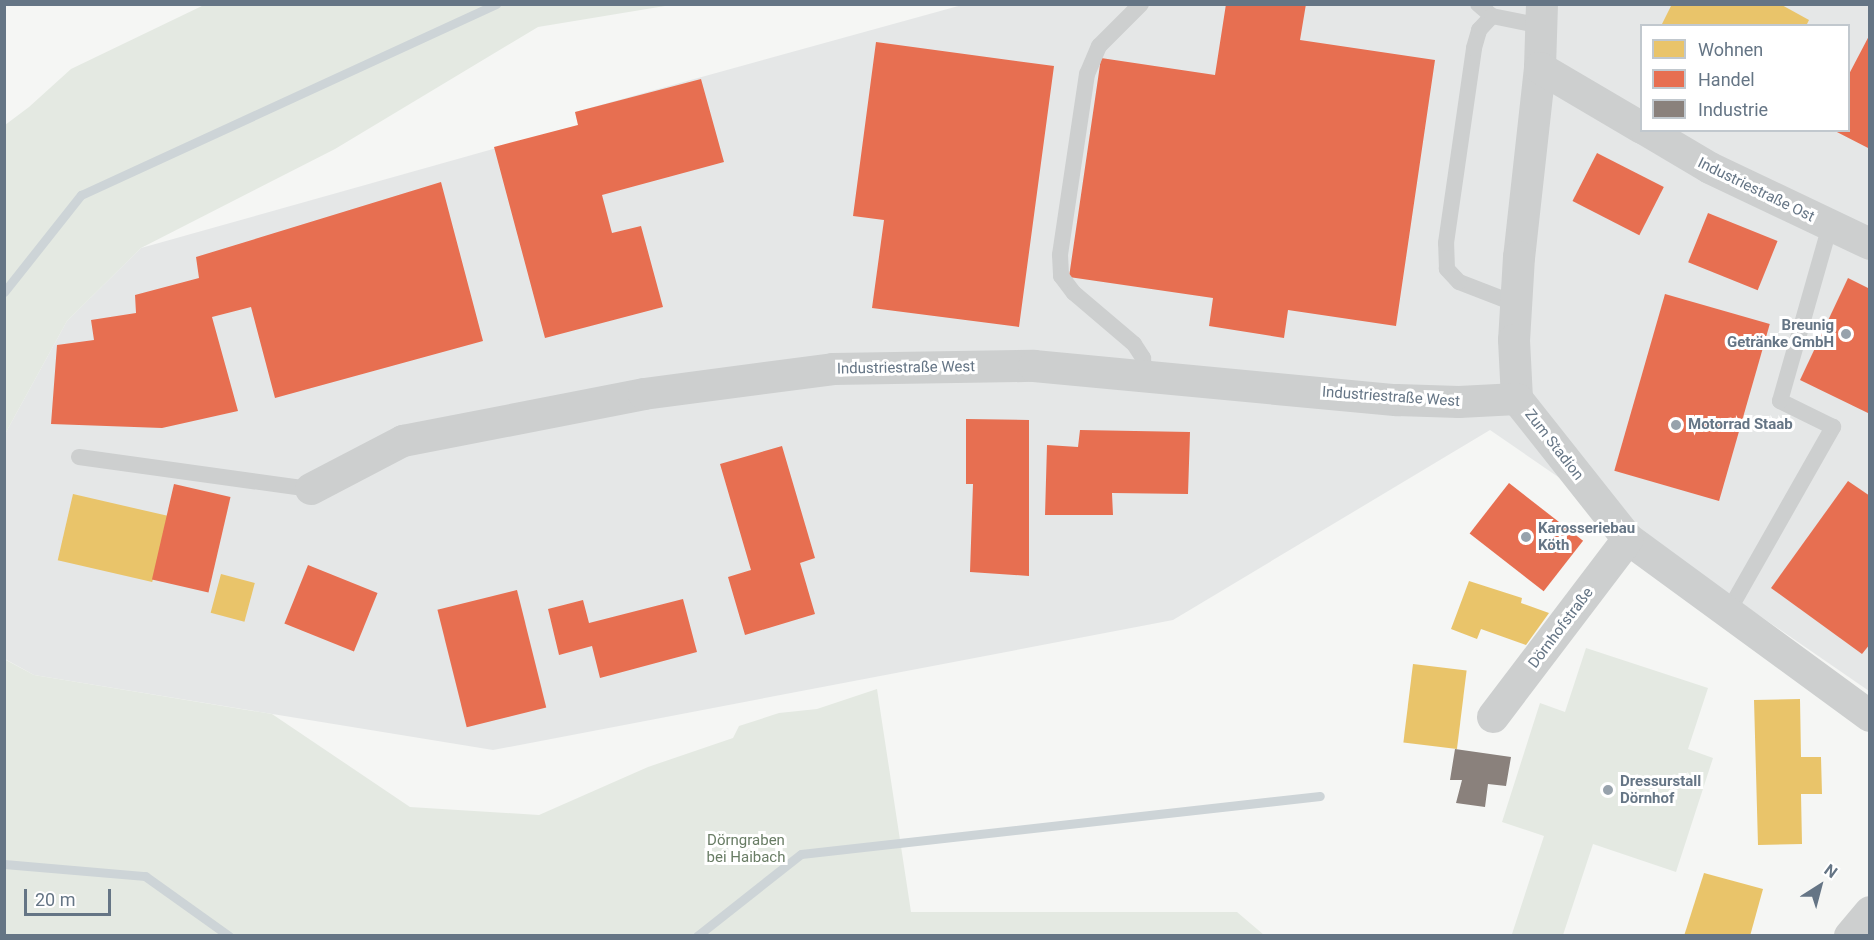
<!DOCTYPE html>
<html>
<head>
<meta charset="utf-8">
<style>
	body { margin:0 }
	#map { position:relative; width:1874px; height:940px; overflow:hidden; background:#f5f6f4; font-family:Roboto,sans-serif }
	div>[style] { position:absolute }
	.built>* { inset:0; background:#e5e7e7 }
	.green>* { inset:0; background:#e4e9e2 }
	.homes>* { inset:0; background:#e9c46a; transform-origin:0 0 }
	.shops>* { inset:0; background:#e76f51; transform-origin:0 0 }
	.industry>* { inset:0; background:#8a817c }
	.stream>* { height:9px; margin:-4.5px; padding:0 4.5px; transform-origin:4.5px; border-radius:4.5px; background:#cdd4d7 }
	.service>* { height:16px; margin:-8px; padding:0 8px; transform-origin:8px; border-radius:8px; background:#cdcfcf }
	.minor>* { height:32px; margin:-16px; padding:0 16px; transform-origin:16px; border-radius:16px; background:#cdcfcf }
	.dots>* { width:16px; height:16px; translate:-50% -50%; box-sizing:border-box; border:3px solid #fff; border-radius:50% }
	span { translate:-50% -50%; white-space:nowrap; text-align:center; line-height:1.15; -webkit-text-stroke:6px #fff; paint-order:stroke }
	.street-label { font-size:15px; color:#657585 }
	.poi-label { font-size:15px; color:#657585; font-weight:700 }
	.right { translate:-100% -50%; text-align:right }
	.left { translate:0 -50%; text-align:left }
	.park-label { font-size:15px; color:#687c64 }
	.frame { position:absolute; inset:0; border:6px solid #657585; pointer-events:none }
	.legend { position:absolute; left:1640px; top:24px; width:210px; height:108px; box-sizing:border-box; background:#fff; border:2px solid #c1c8ce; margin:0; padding:8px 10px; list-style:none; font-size:18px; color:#657585 }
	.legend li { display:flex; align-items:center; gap:12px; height:30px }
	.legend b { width:30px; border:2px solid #c1c8ce }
	.north { position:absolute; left:1790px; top:856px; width:60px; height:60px; -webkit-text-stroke:4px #fff; paint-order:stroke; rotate:36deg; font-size:16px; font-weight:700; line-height:24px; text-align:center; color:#657585 }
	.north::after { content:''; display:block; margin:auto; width:21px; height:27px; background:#657585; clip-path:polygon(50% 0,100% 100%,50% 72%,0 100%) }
	.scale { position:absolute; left:24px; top:889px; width:87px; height:27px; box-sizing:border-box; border:3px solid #657585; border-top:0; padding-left:8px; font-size:18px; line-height:21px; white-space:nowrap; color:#657585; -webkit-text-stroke:4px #fff; paint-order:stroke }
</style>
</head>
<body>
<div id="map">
	<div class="built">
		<div style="clip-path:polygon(evenodd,962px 5px,1869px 5px,1869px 691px,1490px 430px,1173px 620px,493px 750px,34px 675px,5px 659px,5px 434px,67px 321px,141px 248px,578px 125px,575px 112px,962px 5px,1642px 26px,1848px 26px,1848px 130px,1642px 130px,1642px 26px)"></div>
	</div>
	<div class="green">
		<div style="clip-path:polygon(204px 5px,671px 5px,538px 27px,335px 149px,141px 248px,67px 321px,5px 434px,5px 125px,29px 107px,71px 69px)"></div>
		<div style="clip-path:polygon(1586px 648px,1708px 688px,1688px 749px,1713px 758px,1676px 872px,1593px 844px,1563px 935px,1515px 935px,1512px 934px,1544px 836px,1502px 822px,1540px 703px,1565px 712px)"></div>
		<div style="clip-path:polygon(4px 659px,34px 675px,272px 714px,410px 807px,539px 815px,648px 767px,733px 738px,739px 726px,779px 713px,817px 709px,877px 689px,911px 912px,1237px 912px,1264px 935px,5px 935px)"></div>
	</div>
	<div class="homes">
		<div style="clip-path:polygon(1672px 4px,1780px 4px,1809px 20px,1806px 26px,1661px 26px)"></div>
		<div style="left:73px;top:494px;width:97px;height:68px;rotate:13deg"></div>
		<div style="left:221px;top:574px;width:35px;height:40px;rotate:15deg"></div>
		<div style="clip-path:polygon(1469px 581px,1522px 598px,1521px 603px,1549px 613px,1526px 645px,1481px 629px,1477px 639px,1451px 629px)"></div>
		<div style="left:1413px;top:664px;width:54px;height:79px;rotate:7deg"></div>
		<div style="clip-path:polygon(1800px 699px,1801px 757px,1821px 757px,1822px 794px,1801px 794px,1802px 844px,1758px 845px,1754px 700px)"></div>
		<div style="clip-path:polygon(1704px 873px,1763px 889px,1750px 936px,1684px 936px)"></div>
	</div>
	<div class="shops">
		<div style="clip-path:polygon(1226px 4px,1306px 4px,1300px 40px,1435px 60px,1396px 326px,1288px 310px,1284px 338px,1209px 326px,1213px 298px,1069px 277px,1101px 58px,1215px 75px)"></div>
		<div style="clip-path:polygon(1870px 34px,1870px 149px,1833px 130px,1848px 130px,1848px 76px)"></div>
		<div style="clip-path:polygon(876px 42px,1054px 66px,1019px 327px,872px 308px,884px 220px,853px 216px)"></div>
		<div style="clip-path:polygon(701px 79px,724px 162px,602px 195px,612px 233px,641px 226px,663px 307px,545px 338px,494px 147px,578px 125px,575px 112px)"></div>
		<div style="left:1597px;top:153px;width:75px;height:54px;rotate:27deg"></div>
		<div style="clip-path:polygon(441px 182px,483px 341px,275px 398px,251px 307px,212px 317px,238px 411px,162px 428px,51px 424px,57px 345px,94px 340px,91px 320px,136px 313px,135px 295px,199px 278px,196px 257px)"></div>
		<div style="left:1708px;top:213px;width:75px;height:53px;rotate:22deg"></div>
		<div style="clip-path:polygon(1848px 278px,1870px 289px,1870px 414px,1800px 380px)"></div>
		<div style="left:1665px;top:294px;width:109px;height:184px;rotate:16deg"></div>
		<div style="clip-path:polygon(966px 419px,1029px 420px,1029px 576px,970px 572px,973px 484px,966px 484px)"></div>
		<div style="clip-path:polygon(1080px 430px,1190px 432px,1188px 494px,1112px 493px,1113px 515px,1045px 515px,1047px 445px,1078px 447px)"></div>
		<div style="clip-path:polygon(782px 446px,815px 558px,800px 563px,815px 614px,745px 635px,728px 577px,751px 570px,720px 464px)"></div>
		<div style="clip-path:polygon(1848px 481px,1870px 496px,1870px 644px,1862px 654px,1771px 588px)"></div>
		<div style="left:1509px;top:483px;width:94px;height:64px;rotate:38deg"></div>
		<div style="left:174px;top:484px;width:58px;height:98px;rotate:13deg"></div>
		<div style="left:308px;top:565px;width:75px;height:63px;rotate:22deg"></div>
		<div style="left:517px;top:590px;width:121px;height:82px;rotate:76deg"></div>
		<div style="clip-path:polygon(683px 599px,697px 652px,600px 678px,592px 646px,559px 655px,548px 609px,583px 600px,589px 623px)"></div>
	</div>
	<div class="industry">
		<div style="clip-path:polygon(1455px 749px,1511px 757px,1506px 786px,1488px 784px,1485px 807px,1456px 803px,1462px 780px,1450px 780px)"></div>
	</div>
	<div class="stream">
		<div style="left:4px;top:292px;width:124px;rotate:-51.6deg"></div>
		<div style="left:81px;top:195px;width:457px;rotate:-24.7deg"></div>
		<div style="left:4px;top:864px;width:142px;rotate:4.9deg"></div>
		<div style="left:145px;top:876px;width:103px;rotate:35.5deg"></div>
		<div style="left:697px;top:936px;width:132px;rotate:-38.3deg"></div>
		<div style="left:801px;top:854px;width:522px;rotate:-6.38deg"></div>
	</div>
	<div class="service">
		<div style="left:1141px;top:4px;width:59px;rotate:135deg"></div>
		<div style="left:1099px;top:46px;width:30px;rotate:113deg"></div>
		<div style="left:1087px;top:74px;width:183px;rotate:98.5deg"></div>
		<div style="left:1060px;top:255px;width:21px;rotate:87deg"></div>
		<div style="left:1061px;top:276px;width:21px;rotate:53deg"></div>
		<div style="left:1074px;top:293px;width:79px;rotate:40.4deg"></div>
		<div style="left:1134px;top:344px;width:17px;rotate:57deg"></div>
		<div style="left:1143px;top:358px;width:19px;rotate:87deg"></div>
		<div style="left:1478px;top:4px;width:18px;rotate:41deg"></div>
		<div style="left:1516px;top:304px;width:61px;rotate:-158.9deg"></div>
		<div style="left:1459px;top:282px;width:18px;rotate:-133deg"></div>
		<div style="left:1447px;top:269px;width:26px;rotate:-92deg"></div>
		<div style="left:1446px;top:243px;width:197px;rotate:-81.8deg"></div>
		<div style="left:1474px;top:48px;width:19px;rotate:-74deg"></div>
		<div style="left:1479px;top:30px;width:19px;rotate:-47deg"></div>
		<div style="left:1492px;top:16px;width:50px;rotate:11.5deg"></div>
		<div style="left:79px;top:457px;width:234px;rotate:7.9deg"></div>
		<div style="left:1728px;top:612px;width:213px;rotate:-60.4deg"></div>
		<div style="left:1833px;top:427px;width:59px;rotate:-153.9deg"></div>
		<div style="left:1780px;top:401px;width:182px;rotate:-74.1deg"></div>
	</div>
	<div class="minor">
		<div style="left:1542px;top:4px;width:64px;rotate:91.8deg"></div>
		<div style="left:1540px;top:68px;width:190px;rotate:96.3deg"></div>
		<div style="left:1519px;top:257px;width:83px;rotate:93.4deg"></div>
		<div style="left:1514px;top:340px;width:59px;rotate:87.1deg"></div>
		<div style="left:1517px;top:399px;width:179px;rotate:51.6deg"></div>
		<div style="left:1628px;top:539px;width:300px;rotate:36.2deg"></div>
		<div style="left:1540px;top:68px;width:118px;rotate:30.5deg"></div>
		<div style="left:1646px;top:130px;width:74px;rotate:30.7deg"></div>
		<div style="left:1710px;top:168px;width:177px;rotate:25.4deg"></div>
		<div style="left:311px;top:489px;width:104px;rotate:-27.6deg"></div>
		<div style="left:403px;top:441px;width:246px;rotate:-11deg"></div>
		<div style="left:644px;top:394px;width:191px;rotate:-7.5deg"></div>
		<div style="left:833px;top:369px;width:201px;rotate:-0.9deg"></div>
		<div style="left:1034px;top:366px;width:365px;rotate:5.4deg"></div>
		<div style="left:1397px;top:400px;width:62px;rotate:1.8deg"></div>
		<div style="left:1459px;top:402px;width:58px;rotate:-3deg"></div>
		<div style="left:1493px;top:717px;width:223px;rotate:-52.8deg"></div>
		<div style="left:1850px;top:936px;width:31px;rotate:-50deg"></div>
	</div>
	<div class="dots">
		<div style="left:1846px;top:334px;background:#97a2ac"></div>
		<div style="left:1676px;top:425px;background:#97a2ac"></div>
		<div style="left:1526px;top:537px;background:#97a2ac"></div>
		<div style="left:1608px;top:790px;background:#97a2ac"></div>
	</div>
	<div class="street-label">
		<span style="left:1756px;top:190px;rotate:26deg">Industriestraße Ost</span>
		<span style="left:906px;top:368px;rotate:-1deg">Industriestraße West</span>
		<span style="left:1391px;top:397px;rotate:4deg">Industriestraße West</span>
		<span style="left:1554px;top:445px;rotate:52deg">Zum Stadion</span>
		<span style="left:1561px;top:628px;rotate:-53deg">Dörnhofstraße</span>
	</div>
	<div class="poi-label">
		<span class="right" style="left:1834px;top:334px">Breunig<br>Getränke GmbH</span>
		<span class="left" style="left:1688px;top:425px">Motorrad Staab</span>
		<span class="left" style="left:1538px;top:537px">Karosseriebau<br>Köth</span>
		<span class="left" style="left:1620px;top:790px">Dressurstall<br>Dörnhof</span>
	</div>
	<div class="park-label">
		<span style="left:746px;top:849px">Dörngraben<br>bei Haibach</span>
	</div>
	<div class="frame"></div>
	<ul class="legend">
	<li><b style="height:16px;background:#e9c46a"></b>Wohnen</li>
	<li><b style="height:16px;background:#e76f51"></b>Handel</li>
	<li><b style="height:16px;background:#8a817c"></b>Industrie</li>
	</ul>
	<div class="north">N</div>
	<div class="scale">20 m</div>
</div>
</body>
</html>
